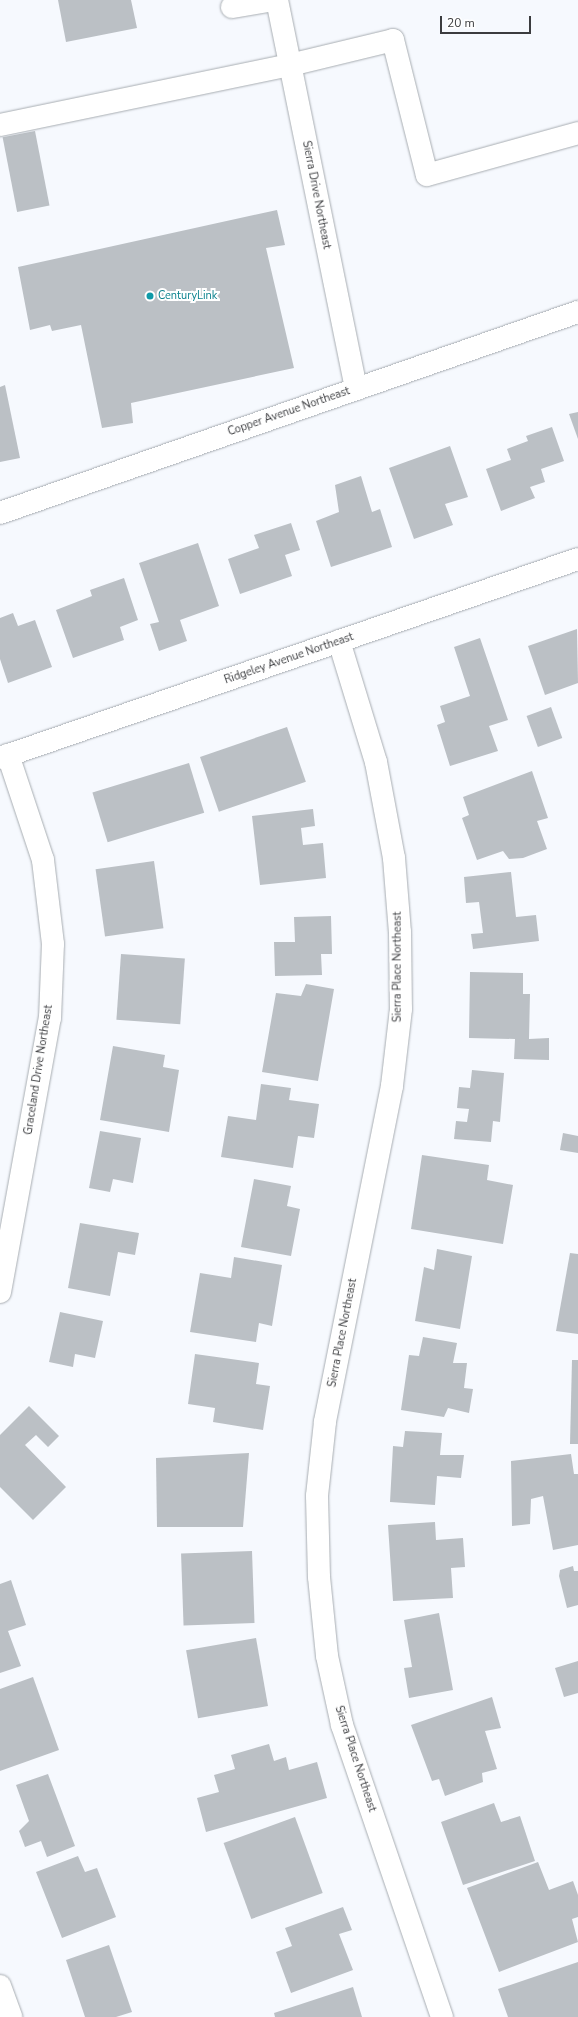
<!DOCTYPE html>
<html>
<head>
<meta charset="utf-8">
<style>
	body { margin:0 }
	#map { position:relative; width:578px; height:2017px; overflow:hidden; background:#f6f9fe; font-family:"Nunito Sans",sans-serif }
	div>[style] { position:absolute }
	.building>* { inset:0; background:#bbc0c5; transform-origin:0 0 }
	.roads { filter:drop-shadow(0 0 1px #a8adb2) drop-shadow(0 0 1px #a8adb2) }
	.minor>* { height:22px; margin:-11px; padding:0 11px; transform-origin:11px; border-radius:11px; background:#fff }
	.dots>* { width:11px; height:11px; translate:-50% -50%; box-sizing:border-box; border:2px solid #fff; border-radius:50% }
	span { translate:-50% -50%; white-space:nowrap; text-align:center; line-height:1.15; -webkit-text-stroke:4px #fff; paint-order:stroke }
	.street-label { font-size:11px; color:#3b3c3f }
	.culture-label { font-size:11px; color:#0d838f }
	.left { translate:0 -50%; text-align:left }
	.scale { position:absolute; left:440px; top:16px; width:91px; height:18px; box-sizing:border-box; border:2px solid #3b3c3f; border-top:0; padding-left:5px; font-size:12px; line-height:14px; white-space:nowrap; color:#3b3c3f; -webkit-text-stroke:3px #fff; paint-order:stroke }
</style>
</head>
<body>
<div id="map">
	<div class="building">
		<div style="clip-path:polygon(58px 0,131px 0,137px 28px,66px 42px)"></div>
		<div style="left:35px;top:131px;width:76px;height:33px;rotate:79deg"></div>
		<div style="clip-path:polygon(277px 210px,285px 245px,266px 248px,294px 368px,131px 403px,133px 423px,102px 428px,81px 325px,52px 331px,50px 325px,30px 330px,18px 267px)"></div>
		<div style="clip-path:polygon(5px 385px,20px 458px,0 462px,0 387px)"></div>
		<div style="clip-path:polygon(578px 412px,578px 439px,569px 414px)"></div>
		<div style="clip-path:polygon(552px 427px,564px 461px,541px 469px,545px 482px,530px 487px,535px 498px,501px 511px,486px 469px,511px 460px,507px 449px,528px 441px,526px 436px)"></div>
		<div style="clip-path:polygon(450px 446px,468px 497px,445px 504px,453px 525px,414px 539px,389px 468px)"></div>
		<div style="clip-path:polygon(361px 476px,372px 512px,380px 509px,392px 547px,331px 567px,316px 521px,339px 512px,335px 485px)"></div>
		<div style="clip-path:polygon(291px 523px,300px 550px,285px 555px,292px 576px,240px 594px,228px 559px,259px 548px,254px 535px)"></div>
		<div style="clip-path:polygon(198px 543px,219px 606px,180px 620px,187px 641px,159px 651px,150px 624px,159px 622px,139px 563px)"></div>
		<div style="clip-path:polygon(124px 578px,138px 620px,120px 627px,124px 640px,73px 658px,56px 610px,92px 596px,90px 590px)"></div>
		<div style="clip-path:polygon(13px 613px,18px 626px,35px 620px,52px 667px,8px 683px,0 659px,0 618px)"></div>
		<div style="clip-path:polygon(577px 629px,578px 683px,545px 695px,528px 646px)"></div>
		<div style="clip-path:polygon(480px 638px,508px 720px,489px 726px,498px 751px,450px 766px,437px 725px,445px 722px,440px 706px,470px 696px,454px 647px)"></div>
		<div style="left:551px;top:707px;width:33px;height:26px;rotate:70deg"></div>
		<div style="left:287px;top:727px;width:58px;height:92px;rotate:71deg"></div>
		<div style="left:189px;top:763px;width:52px;height:101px;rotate:73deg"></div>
		<div style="clip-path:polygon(532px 771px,548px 818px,537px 821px,547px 849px,523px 858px,509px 859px,503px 851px,477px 860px,462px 818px,469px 815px,463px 797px)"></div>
		<div style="clip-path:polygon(313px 809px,315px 826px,301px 828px,303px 845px,323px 843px,326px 878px,260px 885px,252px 816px)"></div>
		<div style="left:154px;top:861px;width:68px;height:59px;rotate:82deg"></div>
		<div style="clip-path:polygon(511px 872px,516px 917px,536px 915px,539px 941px,473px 949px,471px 934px,483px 933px,479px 902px,466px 903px,464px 877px)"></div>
		<div style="clip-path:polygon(331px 916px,332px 954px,321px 954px,322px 975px,275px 976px,274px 942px,295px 942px,294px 917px)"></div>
		<div style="left:121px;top:954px;width:64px;height:66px;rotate:4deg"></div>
		<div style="clip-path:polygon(470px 972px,523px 973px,523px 994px,530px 994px,529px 1039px,549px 1038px,549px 1060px,514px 1059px,515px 1039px,469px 1038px)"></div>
		<div style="clip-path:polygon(306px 984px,334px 989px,318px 1081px,262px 1072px,276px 993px,301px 996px)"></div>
		<div style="clip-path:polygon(113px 1046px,165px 1055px,163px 1067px,179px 1070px,169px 1132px,100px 1120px)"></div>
		<div style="clip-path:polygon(472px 1070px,504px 1073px,500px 1122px,493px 1121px,491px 1142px,454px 1139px,456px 1121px,467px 1122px,469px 1109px,457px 1108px,459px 1087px,470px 1088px)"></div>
		<div style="clip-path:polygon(261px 1084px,291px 1088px,289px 1100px,319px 1104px,314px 1138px,298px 1136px,293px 1168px,221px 1157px,228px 1116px,256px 1120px)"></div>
		<div style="clip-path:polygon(100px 1131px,141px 1138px,133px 1183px,113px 1179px,110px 1192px,89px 1188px)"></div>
		<div style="clip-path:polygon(563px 1133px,578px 1136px,578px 1153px,560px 1150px)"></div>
		<div style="clip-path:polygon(422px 1155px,489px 1165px,487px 1180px,513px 1185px,503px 1244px,411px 1229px)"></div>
		<div style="clip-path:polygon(254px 1179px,291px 1186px,287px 1206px,300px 1209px,291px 1256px,241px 1247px)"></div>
		<div style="clip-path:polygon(80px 1223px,139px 1233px,135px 1255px,118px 1252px,110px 1296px,68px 1288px)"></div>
		<div style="clip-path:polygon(437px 1249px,472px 1256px,460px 1329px,415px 1321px,424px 1267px,434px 1270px)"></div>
		<div style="clip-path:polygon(570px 1253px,578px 1254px,578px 1334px,556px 1331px)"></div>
		<div style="clip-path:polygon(234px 1257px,282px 1265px,272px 1326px,259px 1323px,256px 1342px,190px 1332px,200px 1273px,231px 1278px)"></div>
		<div style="clip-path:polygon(60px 1312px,103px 1321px,95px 1358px,75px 1354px,73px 1367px,49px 1362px)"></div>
		<div style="clip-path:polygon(423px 1337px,457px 1343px,453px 1363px,467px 1363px,464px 1388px,473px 1389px,469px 1413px,448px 1408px,444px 1417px,401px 1410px,409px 1355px,419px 1356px)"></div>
		<div style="clip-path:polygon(195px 1354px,259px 1363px,256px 1384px,270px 1386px,263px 1430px,213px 1422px,215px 1408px,188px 1404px)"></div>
		<div style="clip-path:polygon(572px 1360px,578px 1360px,578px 1444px,570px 1444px)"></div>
		<div style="clip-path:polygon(29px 1406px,59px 1436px,48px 1447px,36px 1435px,25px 1445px,66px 1487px,33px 1520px,0 1487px,0 1435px)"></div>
		<div style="clip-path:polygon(405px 1431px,442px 1433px,440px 1455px,464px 1455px,461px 1478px,437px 1476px,435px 1505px,390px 1502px,393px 1446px,403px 1447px)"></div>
		<div style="clip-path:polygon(249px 1453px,243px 1527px,157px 1527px,156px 1458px)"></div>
		<div style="clip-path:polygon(571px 1454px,574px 1474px,578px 1474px,578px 1545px,553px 1550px,543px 1496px,531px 1499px,530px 1524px,512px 1526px,511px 1461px)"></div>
		<div style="clip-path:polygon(435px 1522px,436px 1540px,463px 1538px,465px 1567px,451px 1568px,453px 1598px,393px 1601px,388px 1525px)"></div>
		<div style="left:252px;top:1551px;width:72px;height:71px;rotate:88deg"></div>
		<div style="clip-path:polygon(573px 1566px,574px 1571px,578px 1571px,578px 1605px,567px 1608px,559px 1576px,560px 1570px)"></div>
		<div style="clip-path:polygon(11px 1580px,26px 1625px,8px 1631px,21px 1666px,0 1673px,0 1584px)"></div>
		<div style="clip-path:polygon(439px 1613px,453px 1690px,409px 1698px,404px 1668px,412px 1667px,404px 1620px)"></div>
		<div style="left:256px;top:1638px;width:69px;height:71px;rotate:80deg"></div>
		<div style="clip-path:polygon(578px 1661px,578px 1693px,564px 1697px,555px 1668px)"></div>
		<div style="clip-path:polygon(33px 1677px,59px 1750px,0 1771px,0 1689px)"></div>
		<div style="clip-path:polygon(492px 1697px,501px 1728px,485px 1731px,497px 1769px,482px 1773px,483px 1782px,445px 1796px,439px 1779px,432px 1781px,411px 1725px)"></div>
		<div style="clip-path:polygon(269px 1744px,274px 1761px,286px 1757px,289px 1770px,317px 1762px,327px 1798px,206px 1832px,197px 1798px,219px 1792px,214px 1775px,235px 1769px,231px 1755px)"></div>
		<div style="clip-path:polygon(48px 1774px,75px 1846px,47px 1857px,41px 1841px,25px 1847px,19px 1831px,29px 1821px,16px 1785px)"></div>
		<div style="clip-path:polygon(494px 1803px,501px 1822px,520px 1816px,535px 1861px,463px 1885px,441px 1822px)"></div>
		<div style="left:295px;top:1817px;width:81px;height:76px;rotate:70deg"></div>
		<div style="clip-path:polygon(78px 1856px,85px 1872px,97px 1868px,116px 1917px,62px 1938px,36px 1872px)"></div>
		<div style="clip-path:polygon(538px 1862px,549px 1890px,573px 1881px,578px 1895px,578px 1917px,572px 1919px,578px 1942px,499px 1972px,467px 1888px)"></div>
		<div style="clip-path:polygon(343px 1907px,352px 1930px,339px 1934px,353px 1970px,291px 1993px,276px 1952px,292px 1946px,285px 1928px)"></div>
		<div style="clip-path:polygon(109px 1945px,132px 2012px,116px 2017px,85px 2017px,66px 1960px)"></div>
		<div style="clip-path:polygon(578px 1962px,578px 2017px,508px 2017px,498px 1989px)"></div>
		<div style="clip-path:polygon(353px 1987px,362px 2017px,275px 2017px,274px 2013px)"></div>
	</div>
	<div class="roads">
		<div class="minor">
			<div style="left:277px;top:0;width:397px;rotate:78.5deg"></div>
			<div style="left:232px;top:7px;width:42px;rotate:-9.7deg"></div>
			<div style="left:0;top:125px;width:296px;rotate:-11.7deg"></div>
			<div style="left:290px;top:65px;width:106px;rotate:-13.6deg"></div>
			<div style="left:393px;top:40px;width:139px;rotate:75.9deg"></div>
			<div style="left:427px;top:175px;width:157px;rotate:-15.5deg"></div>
			<div style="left:0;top:513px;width:612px;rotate:-19.18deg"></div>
			<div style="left:339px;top:641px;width:127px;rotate:73deg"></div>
			<div style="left:376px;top:762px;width:98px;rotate:79.4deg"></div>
			<div style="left:394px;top:858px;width:74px;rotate:85.4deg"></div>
			<div style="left:400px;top:932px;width:77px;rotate:89.3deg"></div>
			<div style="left:401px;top:1009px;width:78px;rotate:96.7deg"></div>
			<div style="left:392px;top:1086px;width:343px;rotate:101.3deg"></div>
			<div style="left:325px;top:1422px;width:74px;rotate:96.2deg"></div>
			<div style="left:317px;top:1496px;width:81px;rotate:88.6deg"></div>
			<div style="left:319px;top:1577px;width:79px;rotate:84.2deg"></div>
			<div style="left:327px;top:1656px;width:71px;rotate:77.7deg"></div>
			<div style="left:342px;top:1725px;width:309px;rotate:71.1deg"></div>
			<div style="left:0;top:758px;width:611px;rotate:-19deg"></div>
			<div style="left:0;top:1292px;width:279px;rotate:-79.7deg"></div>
			<div style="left:50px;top:1018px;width:74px;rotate:-87.7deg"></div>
			<div style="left:53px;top:944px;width:85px;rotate:-96.8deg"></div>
			<div style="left:43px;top:860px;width:111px;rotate:-108.4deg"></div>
			<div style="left:0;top:1986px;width:33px;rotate:70deg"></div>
		</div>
	</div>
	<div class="dots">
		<div style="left:150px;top:296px;background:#0f9aa8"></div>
	</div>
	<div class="street-label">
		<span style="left:316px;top:195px;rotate:79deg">Sierra Drive Northeast</span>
		<span style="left:289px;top:412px;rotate:-19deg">Copper Avenue Northeast</span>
		<span style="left:289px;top:659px;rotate:-19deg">Ridgeley Avenue Northeast</span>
		<span style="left:398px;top:967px;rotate:-90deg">Sierra Place Northeast</span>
		<span style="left:39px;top:1070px;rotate:-81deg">Graceland Drive Northeast</span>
		<span style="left:343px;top:1333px;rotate:-79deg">Sierra Place Northeast</span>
		<span style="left:355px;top:1759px;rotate:72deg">Sierra Place Northeast</span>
	</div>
	<div class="culture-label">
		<span class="left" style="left:158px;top:296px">CenturyLink</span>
	</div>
	<div class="scale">20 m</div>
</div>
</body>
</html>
